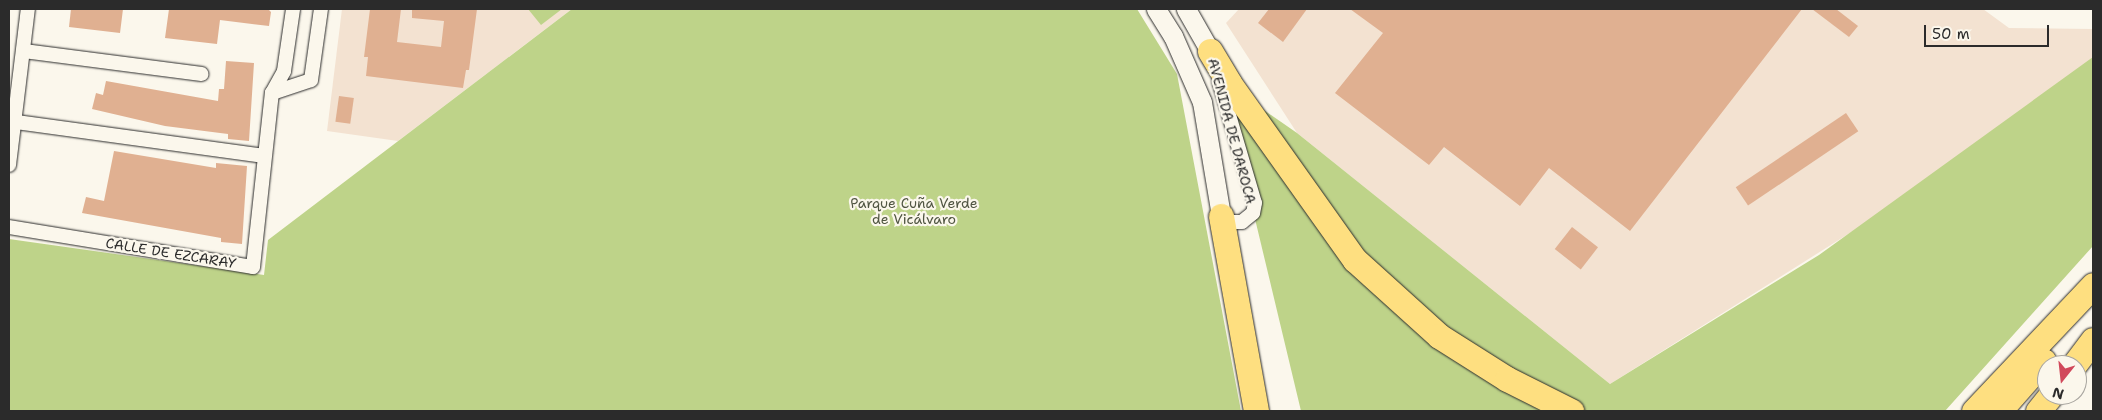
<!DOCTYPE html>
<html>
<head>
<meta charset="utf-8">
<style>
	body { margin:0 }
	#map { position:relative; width:2102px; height:420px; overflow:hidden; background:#fbf7ec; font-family:"Shantell Sans",sans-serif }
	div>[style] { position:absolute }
	.built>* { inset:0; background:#f3e2d1 }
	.green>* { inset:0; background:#bed389 }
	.building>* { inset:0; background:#e0b091; transform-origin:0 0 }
	.roads { filter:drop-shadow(0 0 1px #2b2b2b) drop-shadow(0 0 1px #2b2b2b) }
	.street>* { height:14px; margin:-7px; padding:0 7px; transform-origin:7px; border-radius:7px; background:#fbf7ec }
	.secondary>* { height:19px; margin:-9.5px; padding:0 9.5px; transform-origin:9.5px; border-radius:9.5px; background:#fbf7ec }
	.highway>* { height:25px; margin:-12.5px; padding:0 12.5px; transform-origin:12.5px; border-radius:12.5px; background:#fedf80 }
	span { translate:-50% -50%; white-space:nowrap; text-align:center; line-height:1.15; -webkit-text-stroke:4.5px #fbf7ec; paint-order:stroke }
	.street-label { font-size:14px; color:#2b2b2b }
	.park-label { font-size:14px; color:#505542 }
	.frame { position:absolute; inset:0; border:10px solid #2b2b2b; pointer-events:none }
	.north { position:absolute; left:2037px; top:355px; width:50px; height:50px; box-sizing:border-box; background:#fbf7ec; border:1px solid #a8a59f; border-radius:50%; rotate:196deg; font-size:14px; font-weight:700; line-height:20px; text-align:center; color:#2b2b2b }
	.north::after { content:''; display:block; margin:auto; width:18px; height:22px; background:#d1495b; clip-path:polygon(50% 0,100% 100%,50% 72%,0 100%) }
	.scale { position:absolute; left:1924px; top:25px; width:125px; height:22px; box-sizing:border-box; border:2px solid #2b2b2b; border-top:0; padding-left:6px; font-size:15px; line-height:18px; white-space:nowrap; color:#2b2b2b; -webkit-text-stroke:4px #fbf7ec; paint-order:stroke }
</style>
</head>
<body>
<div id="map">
	<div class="built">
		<div style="clip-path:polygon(342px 9px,572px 9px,398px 141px,327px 131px)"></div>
		<div style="clip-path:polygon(1239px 9px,1983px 9px,2009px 28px,2093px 29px,2093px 59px,1988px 146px,1610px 384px,1297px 133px,1226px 23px)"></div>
	</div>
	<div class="green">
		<div style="clip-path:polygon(528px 9px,562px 9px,541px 25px)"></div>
		<div style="clip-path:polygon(572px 9px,1137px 9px,1177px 74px,1241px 411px,9px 411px,9px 239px,264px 275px,268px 240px)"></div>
		<div style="clip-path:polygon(2093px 57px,2093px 246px,1945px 411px,1301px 411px,1222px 81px,1297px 133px,1610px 384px,1819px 255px)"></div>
	</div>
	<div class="building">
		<div style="clip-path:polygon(71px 9px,123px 9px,120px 33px,69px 27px)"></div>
		<div style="clip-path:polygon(169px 9px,268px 9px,271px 12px,269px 26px,220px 20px,217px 44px,165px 38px)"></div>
		<div style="clip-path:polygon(370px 9px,401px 9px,397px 42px,441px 47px,444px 21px,412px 18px,412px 9px,477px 9px,469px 70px,466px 70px,463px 88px,366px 76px,368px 57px,364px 57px)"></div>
		<div style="clip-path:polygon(1269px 9px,1307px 9px,1283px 42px,1258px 23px)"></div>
		<div style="clip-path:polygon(1350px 9px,1802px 9px,1630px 231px,1549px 168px,1520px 206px,1444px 147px,1429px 165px,1335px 93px,1383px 33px)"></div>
		<div style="clip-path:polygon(1812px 9px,1836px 9px,1858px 26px,1849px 37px)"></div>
		<div style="clip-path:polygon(226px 61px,254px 63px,249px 141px,228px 139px,228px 134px,165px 126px,92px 109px,96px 93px,103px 95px,106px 81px,218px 101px,219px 89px,224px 89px)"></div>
		<div style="left:339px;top:96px;width:15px;height:26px;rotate:8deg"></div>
		<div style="left:1846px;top:113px;width:22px;height:133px;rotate:56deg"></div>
		<div style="clip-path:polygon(114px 151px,216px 168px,216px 163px,247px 166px,242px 244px,221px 242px,221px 238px,82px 213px,86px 197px,104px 201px)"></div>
		<div style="left:1572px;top:227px;width:33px;height:28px;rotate:38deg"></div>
	</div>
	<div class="roads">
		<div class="street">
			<div style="left:24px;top:51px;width:179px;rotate:7.4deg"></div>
			<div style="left:1219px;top:81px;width:127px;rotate:73.6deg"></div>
			<div style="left:1255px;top:203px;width:10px;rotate:101deg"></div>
			<div style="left:1253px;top:213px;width:14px;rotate:141deg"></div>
			<div style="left:1242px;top:222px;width:10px;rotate:180deg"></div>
			<div style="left:1232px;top:222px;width:13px;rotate:-151deg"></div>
			<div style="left:272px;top:93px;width:41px;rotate:-18.4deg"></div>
			<div style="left:311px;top:80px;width:72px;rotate:-82deg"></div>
			<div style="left:9px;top:121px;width:256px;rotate:7.8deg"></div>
			<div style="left:9px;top:165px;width:157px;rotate:-83.1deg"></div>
			<div style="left:9px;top:227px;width:247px;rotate:9.3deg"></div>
			<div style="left:253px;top:267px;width:175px;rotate:-83.8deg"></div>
			<div style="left:272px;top:93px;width:25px;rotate:-61deg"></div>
			<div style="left:284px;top:71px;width:63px;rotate:-81.7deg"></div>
		</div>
		<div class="secondary">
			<div style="left:1156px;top:9px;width:32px;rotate:58deg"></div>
			<div style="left:1173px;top:36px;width:72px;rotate:66.3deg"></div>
			<div style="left:1202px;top:102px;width:116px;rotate:80.5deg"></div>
			<div style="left:1186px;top:9px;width:48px;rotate:60.3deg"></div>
		</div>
		<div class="highway">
			<div style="left:1210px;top:51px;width:37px;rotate:59deg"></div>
			<div style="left:1229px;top:83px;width:217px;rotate:54.6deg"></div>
			<div style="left:1355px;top:260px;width:113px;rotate:42.1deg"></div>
			<div style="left:1439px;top:336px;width:80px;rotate:32.3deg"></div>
			<div style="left:1507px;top:379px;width:72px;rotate:26.6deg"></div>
			<div style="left:1221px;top:216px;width:198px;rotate:79.8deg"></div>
			<div style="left:2074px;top:365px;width:31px;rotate:-53deg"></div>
			<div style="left:1974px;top:411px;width:173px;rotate:-46.6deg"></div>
			<div style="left:1999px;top:411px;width:67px;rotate:-48.7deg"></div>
			<div style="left:2038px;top:411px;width:21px;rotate:-51deg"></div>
		</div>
	</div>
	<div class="street-label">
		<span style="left:1232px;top:131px;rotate:75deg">AVENIDA DE DAROCA</span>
		<span style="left:171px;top:253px;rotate:9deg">CALLE DE EZCARAY</span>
	</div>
	<div class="park-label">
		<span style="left:914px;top:211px">Parque Cuña Verde<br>de Vicálvaro</span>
	</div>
	<div class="frame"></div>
	<div class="north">N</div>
	<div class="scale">50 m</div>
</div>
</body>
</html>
